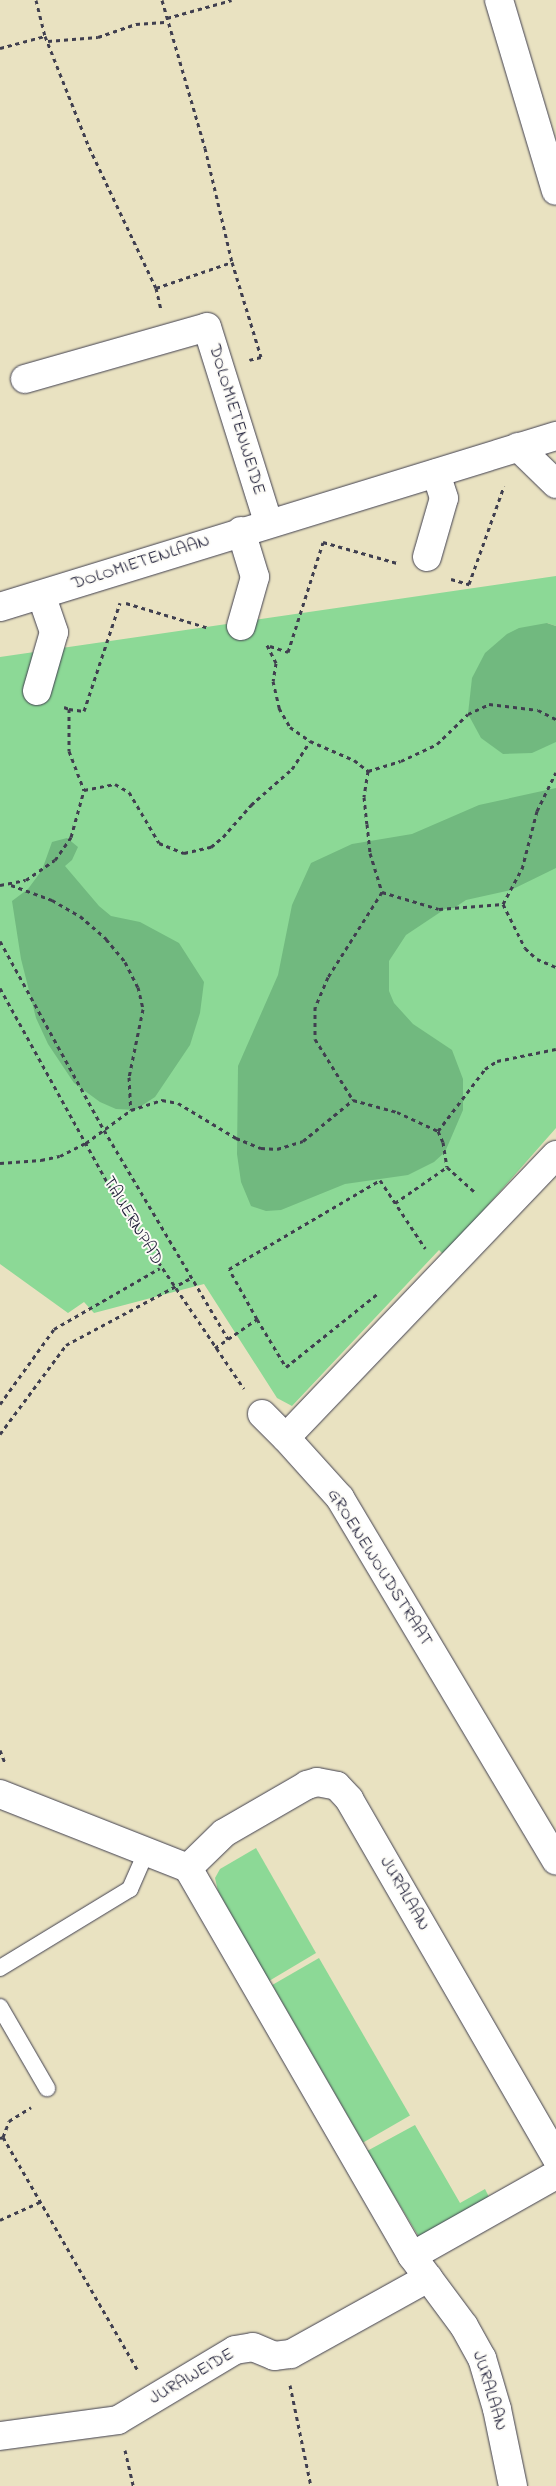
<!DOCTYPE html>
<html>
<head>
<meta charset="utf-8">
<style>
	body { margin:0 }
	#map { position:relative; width:556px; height:2486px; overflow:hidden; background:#e9e2c1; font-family:"Indie Flower",sans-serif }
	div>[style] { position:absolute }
	.green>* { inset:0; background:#8cd996; transform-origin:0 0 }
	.forest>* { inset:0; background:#71b97f }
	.path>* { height:3px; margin-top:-1.5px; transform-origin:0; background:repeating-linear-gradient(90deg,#403f4f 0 4px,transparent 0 8px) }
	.roads { filter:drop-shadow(0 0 1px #403f4f) drop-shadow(0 0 1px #403f4f) }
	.lane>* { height:16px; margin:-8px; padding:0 8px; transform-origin:8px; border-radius:8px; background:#fff }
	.street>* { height:28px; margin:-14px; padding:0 14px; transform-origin:14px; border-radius:14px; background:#fff }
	span { translate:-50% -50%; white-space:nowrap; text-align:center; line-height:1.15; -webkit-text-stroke:4px #fdfcf7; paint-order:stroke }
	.street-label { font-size:18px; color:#22223b }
</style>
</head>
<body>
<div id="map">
	<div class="green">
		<div style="clip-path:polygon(556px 576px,556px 626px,547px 623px,556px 648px,556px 1128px,444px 1255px,439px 1250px,292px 1406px,277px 1398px,204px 1284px,94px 1313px,84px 1302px,68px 1313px,0 1264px,0 657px)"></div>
		<div style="clip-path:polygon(256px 1848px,316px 1953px,269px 1981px,218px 1891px,215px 1878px,220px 1869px)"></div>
		<div style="left:319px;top:1958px;width:182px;height:54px;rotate:60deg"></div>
		<div style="clip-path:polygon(415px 2125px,460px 2203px,485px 2189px,489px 2197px,419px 2237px,367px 2151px)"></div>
	</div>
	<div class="forest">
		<div style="clip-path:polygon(547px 623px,556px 626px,556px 742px,532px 753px,503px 754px,481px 738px,468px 714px,472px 678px,485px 653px,507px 634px,519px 628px)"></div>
		<div style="clip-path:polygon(556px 788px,556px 868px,511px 890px,466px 900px,454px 908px,445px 909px,406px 935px,389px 961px,389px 991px,394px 1003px,413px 1024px,452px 1050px,463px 1079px,463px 1110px,445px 1152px,434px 1162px,408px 1175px,345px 1184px,281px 1210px,266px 1211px,251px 1206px,241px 1182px,237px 1154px,238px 1066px,278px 975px,292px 905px,311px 863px,352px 844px,412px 834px,479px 805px)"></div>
		<div style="clip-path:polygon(67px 838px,78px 847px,72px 860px,65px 866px,99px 906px,111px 916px,140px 922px,179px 943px,204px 982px,200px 1013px,190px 1045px,155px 1097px,135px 1110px,116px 1109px,100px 1102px,74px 1083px,48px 1044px,36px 1018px,21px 959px,12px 901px,28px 889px,42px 870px,52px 842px)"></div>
	</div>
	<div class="path">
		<div style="left:36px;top:0;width:37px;rotate:76deg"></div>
		<div style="left:45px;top:36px;width:119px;rotate:68.4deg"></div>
		<div style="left:89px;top:147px;width:156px;rotate:64.6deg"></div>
		<div style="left:156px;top:288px;width:22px;rotate:77deg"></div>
		<div style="left:162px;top:0;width:154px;rotate:73.8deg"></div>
		<div style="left:205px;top:148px;width:117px;rotate:76.7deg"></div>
		<div style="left:232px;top:262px;width:99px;rotate:73deg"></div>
		<div style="left:261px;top:357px;width:12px;rotate:166deg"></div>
		<div style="left:167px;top:18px;width:67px;rotate:-15.5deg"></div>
		<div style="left:48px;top:41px;width:50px;rotate:-4.6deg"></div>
		<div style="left:98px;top:37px;width:40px;rotate:-18.9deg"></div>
		<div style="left:136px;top:24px;width:32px;rotate:-4deg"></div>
		<div style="left:0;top:48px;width:47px;rotate:-14.9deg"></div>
		<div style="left:156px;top:288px;width:80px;rotate:-18.9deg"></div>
		<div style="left:451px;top:579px;width:19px;rotate:16deg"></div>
		<div style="left:469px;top:584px;width:104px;rotate:-70.3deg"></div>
		<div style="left:126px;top:603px;width:87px;rotate:16.8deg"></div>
		<div style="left:267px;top:645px;width:20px;rotate:63deg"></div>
		<div style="left:276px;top:663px;width:18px;rotate:99deg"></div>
		<div style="left:273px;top:681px;width:28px;rotate:77deg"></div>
		<div style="left:279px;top:708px;width:22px;rotate:60deg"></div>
		<div style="left:290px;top:727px;width:24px;rotate:35deg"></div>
		<div style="left:310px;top:741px;width:48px;rotate:23.4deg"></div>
		<div style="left:354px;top:760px;width:18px;rotate:38deg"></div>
		<div style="left:368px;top:771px;width:34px;rotate:-17deg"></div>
		<div style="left:401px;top:761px;width:40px;rotate:-25deg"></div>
		<div style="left:437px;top:744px;width:43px;rotate:-44.1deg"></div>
		<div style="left:468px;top:714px;width:23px;rotate:-25deg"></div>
		<div style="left:489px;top:704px;width:49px;rotate:7deg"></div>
		<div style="left:538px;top:710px;width:20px;rotate:27deg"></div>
		<div style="left:270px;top:646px;width:19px;rotate:18deg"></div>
		<div style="left:288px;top:652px;width:115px;rotate:-72.3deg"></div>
		<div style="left:323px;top:542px;width:77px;rotate:15.8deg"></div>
		<div style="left:64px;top:707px;width:5px;rotate:22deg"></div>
		<div style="left:69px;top:709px;width:42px;rotate:90deg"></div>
		<div style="left:69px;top:751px;width:42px;rotate:69deg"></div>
		<div style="left:84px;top:790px;width:32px;rotate:-11deg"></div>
		<div style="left:115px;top:784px;width:16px;rotate:30deg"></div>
		<div style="left:129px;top:792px;width:59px;rotate:59.5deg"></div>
		<div style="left:159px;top:843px;width:27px;rotate:22deg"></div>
		<div style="left:184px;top:853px;width:28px;rotate:-13deg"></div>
		<div style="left:211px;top:847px;width:16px;rotate:-40deg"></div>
		<div style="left:223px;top:837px;width:43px;rotate:-48.8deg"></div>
		<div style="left:251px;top:805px;width:55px;rotate:-41.3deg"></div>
		<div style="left:292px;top:769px;width:33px;rotate:-57deg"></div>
		<div style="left:69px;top:709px;width:15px;rotate:8deg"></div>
		<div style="left:84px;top:711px;width:114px;rotate:-71.6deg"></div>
		<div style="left:368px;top:771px;width:26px;rotate:99deg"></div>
		<div style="left:364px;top:797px;width:27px;rotate:84deg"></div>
		<div style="left:367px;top:824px;width:29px;rotate:84deg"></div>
		<div style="left:370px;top:853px;width:41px;rotate:72.9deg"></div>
		<div style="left:382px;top:892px;width:59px;rotate:16.6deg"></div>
		<div style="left:439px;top:909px;width:64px;rotate:-4.5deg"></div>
		<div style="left:503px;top:904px;width:40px;rotate:-62deg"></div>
		<div style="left:522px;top:869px;width:60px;rotate:-75.5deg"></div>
		<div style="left:537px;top:811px;width:43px;rotate:-64deg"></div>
		<div style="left:0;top:885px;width:26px;rotate:-11deg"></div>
		<div style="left:26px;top:880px;width:35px;rotate:-35deg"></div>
		<div style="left:55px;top:860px;width:28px;rotate:-55deg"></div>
		<div style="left:71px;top:837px;width:49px;rotate:-74.5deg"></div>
		<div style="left:11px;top:885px;width:44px;rotate:20.1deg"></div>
		<div style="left:52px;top:900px;width:32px;rotate:30deg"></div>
		<div style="left:80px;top:916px;width:35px;rotate:41deg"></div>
		<div style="left:106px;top:939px;width:30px;rotate:50deg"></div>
		<div style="left:125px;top:962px;width:28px;rotate:63deg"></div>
		<div style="left:138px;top:987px;width:23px;rotate:77deg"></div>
		<div style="left:143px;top:1009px;width:69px;rotate:101.6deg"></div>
		<div style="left:129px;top:1077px;width:33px;rotate:87deg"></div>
		<div style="left:382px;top:892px;width:101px;rotate:122.4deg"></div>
		<div style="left:328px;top:977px;width:33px;rotate:113deg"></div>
		<div style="left:315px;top:1007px;width:32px;rotate:90deg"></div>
		<div style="left:315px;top:1039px;width:72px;rotate:58.1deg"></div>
		<div style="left:353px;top:1100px;width:46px;rotate:15.3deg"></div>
		<div style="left:397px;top:1112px;width:45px;rotate:24.9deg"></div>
		<div style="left:438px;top:1131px;width:78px;rotate:-52.8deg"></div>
		<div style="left:485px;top:1069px;width:14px;rotate:-34deg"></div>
		<div style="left:497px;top:1061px;width:60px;rotate:-11.5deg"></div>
		<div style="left:503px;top:904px;width:49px;rotate:63.4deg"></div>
		<div style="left:525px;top:948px;width:16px;rotate:43deg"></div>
		<div style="left:537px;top:959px;width:21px;rotate:23deg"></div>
		<div style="left:0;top:941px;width:216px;rotate:61.2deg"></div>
		<div style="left:104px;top:1130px;width:243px;rotate:59.3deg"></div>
		<div style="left:0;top:988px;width:244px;rotate:61.1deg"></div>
		<div style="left:118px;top:1202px;width:225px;rotate:56deg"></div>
		<div style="left:438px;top:1131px;width:12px;rotate:66deg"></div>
		<div style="left:443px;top:1142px;width:25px;rotate:81deg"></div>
		<div style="left:447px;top:1167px;width:39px;rotate:42deg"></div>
		<div style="left:0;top:1163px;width:41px;rotate:-4.2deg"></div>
		<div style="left:41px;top:1160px;width:19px;rotate:-12deg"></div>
		<div style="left:60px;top:1156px;width:29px;rotate:-27deg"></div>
		<div style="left:86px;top:1143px;width:56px;rotate:-36.3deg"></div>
		<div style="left:131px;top:1110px;width:33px;rotate:-18deg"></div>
		<div style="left:162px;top:1100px;width:16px;rotate:11deg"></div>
		<div style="left:178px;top:1103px;width:68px;rotate:31.1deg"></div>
		<div style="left:236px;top:1138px;width:27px;rotate:22deg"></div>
		<div style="left:261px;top:1148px;width:16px;rotate:4deg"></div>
		<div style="left:277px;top:1149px;width:27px;rotate:-17deg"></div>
		<div style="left:303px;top:1141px;width:65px;rotate:-39.4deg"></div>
		<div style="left:395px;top:1203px;width:63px;rotate:-34.7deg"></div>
		<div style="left:257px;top:1319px;width:57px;rotate:-119.2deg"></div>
		<div style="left:229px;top:1269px;width:175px;rotate:-30.5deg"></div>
		<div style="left:380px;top:1180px;width:82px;rotate:56.5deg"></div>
		<div style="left:215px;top:1348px;width:51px;rotate:-34.6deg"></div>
		<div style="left:257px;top:1319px;width:56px;rotate:58.9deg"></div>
		<div style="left:286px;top:1367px;width:117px;rotate:-38.7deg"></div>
		<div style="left:0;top:1404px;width:92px;rotate:-54.2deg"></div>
		<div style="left:54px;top:1329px;width:122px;rotate:-29.9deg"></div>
		<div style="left:0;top:1434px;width:111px;rotate:-53.4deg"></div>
		<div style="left:66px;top:1345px;width:142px;rotate:-28.2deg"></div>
		<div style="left:0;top:1750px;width:14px;rotate:69deg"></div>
		<div style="left:3px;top:2137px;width:17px;rotate:-69deg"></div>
		<div style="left:9px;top:2121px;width:26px;rotate:-32deg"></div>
		<div style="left:0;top:2138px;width:3px;rotate:-18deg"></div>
		<div style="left:3px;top:2137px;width:270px;rotate:60deg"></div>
		<div style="left:0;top:2220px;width:44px;rotate:-24.2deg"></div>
		<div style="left:290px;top:2385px;width:103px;rotate:78.3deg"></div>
		<div style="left:125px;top:2450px;width:37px;rotate:77deg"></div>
	</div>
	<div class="roads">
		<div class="lane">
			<div style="left:0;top:1968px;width:152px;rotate:-31.3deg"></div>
			<div style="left:130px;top:1889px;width:43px;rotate:-66.4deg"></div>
			<div style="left:0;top:2007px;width:94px;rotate:59.9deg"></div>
		</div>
		<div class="street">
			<div style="left:499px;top:0;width:199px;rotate:73.4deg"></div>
			<div style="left:25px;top:379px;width:189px;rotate:-15.9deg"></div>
			<div style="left:207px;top:327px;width:204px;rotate:72.6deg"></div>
			<div style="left:518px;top:447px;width:53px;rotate:44.2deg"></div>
			<div style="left:241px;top:531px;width:48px;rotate:73.1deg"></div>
			<div style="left:255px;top:577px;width:51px;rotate:105.9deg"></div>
			<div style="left:427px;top:557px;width:61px;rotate:-73.9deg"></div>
			<div style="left:444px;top:498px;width:26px;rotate:-108deg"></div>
			<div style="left:0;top:607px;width:582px;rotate:-17.1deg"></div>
			<div style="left:37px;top:691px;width:61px;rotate:-73.9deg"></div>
			<div style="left:54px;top:632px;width:39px;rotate:-109deg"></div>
			<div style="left:556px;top:1155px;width:391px;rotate:133.7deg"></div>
			<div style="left:286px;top:1438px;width:81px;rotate:48deg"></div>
			<div style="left:340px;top:1498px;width:422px;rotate:59.2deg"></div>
			<div style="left:262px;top:1414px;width:34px;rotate:45deg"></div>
			<div style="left:0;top:1794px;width:202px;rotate:21.5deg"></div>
			<div style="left:188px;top:1868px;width:448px;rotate:60deg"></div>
			<div style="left:412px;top:2256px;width:87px;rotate:53.4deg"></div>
			<div style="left:464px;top:2326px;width:37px;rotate:61deg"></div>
			<div style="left:482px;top:2358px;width:53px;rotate:73.6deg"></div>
			<div style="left:497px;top:2409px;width:79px;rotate:78.3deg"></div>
			<div style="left:188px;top:1868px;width:50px;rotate:-44.2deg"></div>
			<div style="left:224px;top:1833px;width:96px;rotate:-30deg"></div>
			<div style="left:307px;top:1785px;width:10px;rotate:-17deg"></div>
			<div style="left:317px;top:1782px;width:20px;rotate:11deg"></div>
			<div style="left:337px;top:1786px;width:18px;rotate:47deg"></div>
			<div style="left:349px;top:1799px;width:414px;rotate:60deg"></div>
			<div style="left:412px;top:2256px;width:165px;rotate:-29.4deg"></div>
			<div style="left:0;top:2436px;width:119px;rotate:-7.7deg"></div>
			<div style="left:118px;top:2420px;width:136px;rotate:-30.9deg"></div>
			<div style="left:235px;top:2350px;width:18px;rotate:-9deg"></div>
			<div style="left:253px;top:2347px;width:23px;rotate:23deg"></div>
			<div style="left:274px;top:2356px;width:17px;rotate:-7deg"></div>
			<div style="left:291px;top:2354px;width:157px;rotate:-29deg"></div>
		</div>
	</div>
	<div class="street-label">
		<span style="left:236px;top:420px;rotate:73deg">DOLOMIETENWEIDE</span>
		<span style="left:141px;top:563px;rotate:-18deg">DOLOMIETENLAAN</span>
		<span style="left:132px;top:1221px;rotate:59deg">TAUERNPAD</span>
		<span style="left:379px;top:1568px;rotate:58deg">GROENEWOUDSTRAAT</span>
		<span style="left:404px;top:1894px;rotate:60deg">JURALAAN</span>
		<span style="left:192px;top:2377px;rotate:-30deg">JURAWEIDE</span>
		<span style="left:489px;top:2391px;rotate:73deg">JURALAAN</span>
	</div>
</div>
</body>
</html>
